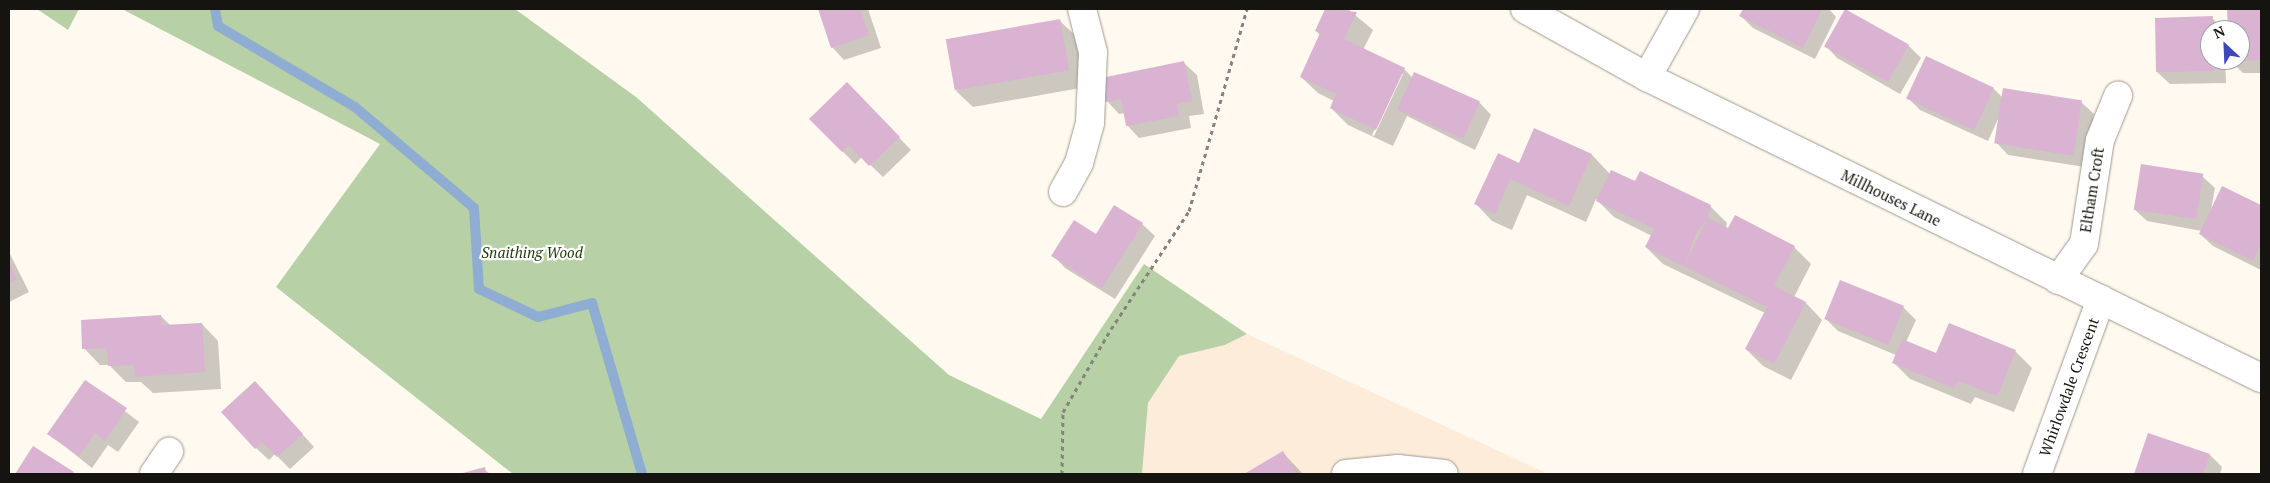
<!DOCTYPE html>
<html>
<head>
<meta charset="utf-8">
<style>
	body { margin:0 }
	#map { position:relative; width:2270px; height:483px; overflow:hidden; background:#fff9ef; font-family:"PT Serif",serif }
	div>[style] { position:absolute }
	.education>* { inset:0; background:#feecdb }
	.forest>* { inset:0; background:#b7d0a6 }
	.shadow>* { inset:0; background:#0003 }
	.stream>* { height:10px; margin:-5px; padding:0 5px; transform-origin:5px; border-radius:5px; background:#8fadd2 }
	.building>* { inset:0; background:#dab2d2; transform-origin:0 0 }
	.path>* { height:3px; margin-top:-1.5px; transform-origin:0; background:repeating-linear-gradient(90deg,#86827c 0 4px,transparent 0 8px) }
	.roads { filter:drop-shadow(0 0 1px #9f9990) drop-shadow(0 0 1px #9f9990) }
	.minor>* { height:28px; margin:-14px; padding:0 14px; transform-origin:14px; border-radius:14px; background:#fff }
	span { translate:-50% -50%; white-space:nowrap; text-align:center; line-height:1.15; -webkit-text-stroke:4.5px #fff; paint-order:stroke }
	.street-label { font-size:15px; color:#161411 }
	.park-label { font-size:15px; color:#1f3508; font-style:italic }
	.frame { position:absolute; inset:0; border:10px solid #161411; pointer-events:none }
	.north { position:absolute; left:2200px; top:20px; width:50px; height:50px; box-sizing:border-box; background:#fff; border:1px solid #a2a1a0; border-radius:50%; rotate:335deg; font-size:14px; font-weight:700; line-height:20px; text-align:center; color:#161411 }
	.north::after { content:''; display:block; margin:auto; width:18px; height:22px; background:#3d48bc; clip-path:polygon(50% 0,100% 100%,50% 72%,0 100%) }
</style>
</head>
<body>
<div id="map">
	<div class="education">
		<div style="clip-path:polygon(1247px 334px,1548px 474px,1142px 474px,1148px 403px,1179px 356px,1225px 345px)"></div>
	</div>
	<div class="forest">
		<div style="clip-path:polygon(37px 9px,79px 9px,68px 30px)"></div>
		<div style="clip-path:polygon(122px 9px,515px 9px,636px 97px,949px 375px,1041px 419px,1144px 264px,1247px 334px,1225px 345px,1179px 356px,1148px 403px,1142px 474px,513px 474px,276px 287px,380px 144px)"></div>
	</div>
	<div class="shadow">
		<div style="clip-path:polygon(819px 9px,868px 9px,881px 48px,844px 60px,832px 47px)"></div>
		<div style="clip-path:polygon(evenodd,1326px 9px,1348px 9px,1373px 30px,1363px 50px,1404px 69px,1413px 78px,1479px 102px,1491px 115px,1475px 150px,1407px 116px,1393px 146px,1348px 125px,1331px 108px,1334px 101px,1318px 93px,1301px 77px,1320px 35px,1316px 31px,1326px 9px,1401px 74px,1403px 74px,1374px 136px,1372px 135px,1401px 74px)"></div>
		<div style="clip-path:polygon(1744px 9px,1829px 9px,1836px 17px,1815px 59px,1753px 28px,1741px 16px)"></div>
		<div style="clip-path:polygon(2261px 9px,2261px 73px,2243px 73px,2231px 61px,2240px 60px,2240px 30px,2229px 30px,2228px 10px)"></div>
		<div style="clip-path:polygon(1846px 10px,1909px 46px,1921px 58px,1900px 94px,1837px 58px,1825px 45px)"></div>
		<div style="clip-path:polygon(2212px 18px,2225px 30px,2210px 30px,2210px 60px,2225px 60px,2226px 83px,2170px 84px,2157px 72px)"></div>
		<div style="clip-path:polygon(1060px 21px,1077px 37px,1086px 87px,973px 107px,956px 91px)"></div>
		<div style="clip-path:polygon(1927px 58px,1994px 89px,2003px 98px,2081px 102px,2094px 114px,2085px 167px,2008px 155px,1996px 142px,1999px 117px,1988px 141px,1920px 110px,1908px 98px)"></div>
		<div style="clip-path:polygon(1184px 63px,1197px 75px,1204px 114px,1189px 116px,1191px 128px,1139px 138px,1127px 125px,1125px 113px,1119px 114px,1107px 101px)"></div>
		<div style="clip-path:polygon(847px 84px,911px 150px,883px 177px,862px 157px,855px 164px,811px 119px)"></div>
		<div style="clip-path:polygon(1535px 130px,1592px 155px,1610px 174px,1710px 206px,1727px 223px,1726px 228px,1794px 247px,1811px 264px,1794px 297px,1806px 303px,1822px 320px,1791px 380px,1763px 366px,1746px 349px,1765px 313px,1663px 264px,1646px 247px,1652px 236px,1614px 217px,1596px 199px,1586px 222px,1527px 195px,1512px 230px,1492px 221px,1476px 204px,1520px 165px)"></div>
		<div style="clip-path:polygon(2202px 176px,2215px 188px,2211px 210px,2223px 187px,2261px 206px,2261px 270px,2213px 246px,2200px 234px,2202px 231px,2147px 221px,2134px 209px)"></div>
		<div style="clip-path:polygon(1142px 224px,1155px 236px,1115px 299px,1065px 268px,1053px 255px,1096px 236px)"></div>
		<div style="clip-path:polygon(9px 252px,29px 292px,9px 302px)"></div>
		<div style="clip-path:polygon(1903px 307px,1916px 320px,1906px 342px,1937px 355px,2015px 351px,2032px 368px,2014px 412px,1975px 397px,1971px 404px,1910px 379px,1893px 362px,1896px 355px,1838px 331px,1825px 318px)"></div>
		<div style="clip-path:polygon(161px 316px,171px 326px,202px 324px,218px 341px,221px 389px,153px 393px,141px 382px,126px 382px,109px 365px,100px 365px,84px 348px)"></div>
		<div style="clip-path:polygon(86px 381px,139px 422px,118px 452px,108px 445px,92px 468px,49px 434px)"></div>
		<div style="clip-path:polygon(267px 395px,314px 447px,290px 469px,275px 454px,269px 460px,256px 448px)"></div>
		<div style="clip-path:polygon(2149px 435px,2210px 455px,2222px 467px,2220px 474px,2136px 474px)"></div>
		<div style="clip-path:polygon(33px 448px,73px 473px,75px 474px,17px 474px)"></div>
		<div style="clip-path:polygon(1283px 453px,1303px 474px,1247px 474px)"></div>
		<div style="clip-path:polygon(484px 469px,490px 474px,461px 474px)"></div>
	</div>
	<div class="stream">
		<div style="left:215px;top:9px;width:17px;rotate:80deg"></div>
		<div style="left:218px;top:26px;width:159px;rotate:30.6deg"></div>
		<div style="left:355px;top:107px;width:156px;rotate:40.3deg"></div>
		<div style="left:474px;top:208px;width:81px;rotate:86.5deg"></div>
		<div style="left:479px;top:289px;width:65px;rotate:25.4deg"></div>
		<div style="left:538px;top:317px;width:56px;rotate:-14.5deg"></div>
		<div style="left:592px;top:303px;width:178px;rotate:73.7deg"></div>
	</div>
	<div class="building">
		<div style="clip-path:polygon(818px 9px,860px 9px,869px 35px,831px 48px)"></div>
		<div style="clip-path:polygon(1325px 9px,1357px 12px,1344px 39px,1405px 68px,1376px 130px,1330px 108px,1336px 94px,1300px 77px,1320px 33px,1315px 31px)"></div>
		<div style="clip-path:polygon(1743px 9px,1822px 9px,1803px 48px,1739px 16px)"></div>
		<div style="left:1845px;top:9px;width:73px;height:43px;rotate:29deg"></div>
		<div style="clip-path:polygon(2227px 9px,2261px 9px,2261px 60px,2240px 61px,2240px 30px,2228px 30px)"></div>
		<div style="clip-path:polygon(2213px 16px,2210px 60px,2213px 60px,2214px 71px,2156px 72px,2155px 18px)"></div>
		<div style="left:1060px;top:19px;width:52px;height:116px;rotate:80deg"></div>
		<div style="left:1926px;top:56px;width:75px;height:47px;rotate:25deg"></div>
		<div style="clip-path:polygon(1184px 61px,1192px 101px,1177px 104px,1179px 116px,1126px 126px,1121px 99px,1105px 102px,1101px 78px)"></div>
		<div style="left:1414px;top:72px;width:72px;height:41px;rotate:24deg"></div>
		<div style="clip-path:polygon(847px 82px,900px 137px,869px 166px,849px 145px,842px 152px,809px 119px)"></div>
		<div style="left:2003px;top:88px;width:80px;height:56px;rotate:9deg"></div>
		<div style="clip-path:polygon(1534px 128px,1592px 154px,1569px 206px,1510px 179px,1495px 214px,1474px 204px,1498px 153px,1519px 163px)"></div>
		<div style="left:2141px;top:164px;width:63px;height:46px;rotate:9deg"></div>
		<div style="clip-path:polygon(1611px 170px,1635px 181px,1640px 171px,1711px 205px,1708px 218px,1695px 235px,1685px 264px,1708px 218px,1728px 228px,1735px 215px,1795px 246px,1774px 286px,1806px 302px,1774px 364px,1745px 349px,1767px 307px,1645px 247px,1654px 229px,1596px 201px)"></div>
		<div style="clip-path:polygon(2222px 186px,2261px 205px,2261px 243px,2253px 261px,2199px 234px)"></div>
		<div style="clip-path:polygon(1114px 205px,1143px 223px,1102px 288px,1051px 256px,1074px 220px,1096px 234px)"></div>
		<div style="clip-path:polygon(9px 262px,17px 279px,9px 283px)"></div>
		<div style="left:1840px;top:280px;width:69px;height:42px;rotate:22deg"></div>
		<div style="clip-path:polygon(161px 315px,162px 325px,202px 323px,205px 372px,135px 377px,134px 365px,108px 366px,107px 348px,82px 349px,81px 320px)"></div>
		<div style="clip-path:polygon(1949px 323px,2016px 350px,1997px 396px,1958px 381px,1954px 388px,1892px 363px,1902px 339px,1936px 353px)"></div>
		<div style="clip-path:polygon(85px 380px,127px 408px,105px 441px,95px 433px,79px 456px,47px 434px)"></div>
		<div style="clip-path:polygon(255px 381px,303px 434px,277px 457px,262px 442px,255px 449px,221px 412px)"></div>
		<div style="clip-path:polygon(2148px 433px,2210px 454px,2203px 474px,2134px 474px)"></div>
		<div style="clip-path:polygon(33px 446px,74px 472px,72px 474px,15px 474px)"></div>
		<div style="clip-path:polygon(1283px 451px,1297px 474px,1244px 474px)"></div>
		<div style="clip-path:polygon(485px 467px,486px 474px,459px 474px)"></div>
	</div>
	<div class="path">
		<div style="left:1062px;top:474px;width:62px;rotate:-89.1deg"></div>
		<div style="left:1063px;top:412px;width:96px;rotate:-60deg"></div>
		<div style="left:1111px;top:329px;width:141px;rotate:-56.5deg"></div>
		<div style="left:1189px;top:211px;width:210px;rotate:-74deg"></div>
	</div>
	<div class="roads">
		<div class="minor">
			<div style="left:1525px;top:9px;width:140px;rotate:29.1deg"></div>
			<div style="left:1647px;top:77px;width:684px;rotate:26.12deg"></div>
			<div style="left:1647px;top:77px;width:78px;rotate:-60.8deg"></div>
			<div style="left:1063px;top:192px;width:33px;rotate:-61deg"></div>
			<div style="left:1079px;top:163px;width:41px;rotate:-74.6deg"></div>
			<div style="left:1090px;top:123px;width:71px;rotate:-87.6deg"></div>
			<div style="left:1093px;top:52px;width:44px;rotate:-104.3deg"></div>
			<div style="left:2058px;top:280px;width:44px;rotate:-54.2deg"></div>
			<div style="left:2084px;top:244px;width:105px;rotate:-81.3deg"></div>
			<div style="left:2100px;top:140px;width:48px;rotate:-67.8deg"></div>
			<div style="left:154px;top:474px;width:27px;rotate:-56deg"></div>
			<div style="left:1346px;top:474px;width:52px;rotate:-5.5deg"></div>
			<div style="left:1398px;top:469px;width:46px;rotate:6.2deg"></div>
			<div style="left:2037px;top:474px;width:186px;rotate:-69.9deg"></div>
		</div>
	</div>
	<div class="street-label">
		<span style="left:2092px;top:190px;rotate:-81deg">Eltham Croft</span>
		<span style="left:1891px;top:198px;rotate:26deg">Millhouses Lane</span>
		<span style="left:2069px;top:387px;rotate:-70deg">Whirlowdale Crescent</span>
	</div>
	<div class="park-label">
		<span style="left:532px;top:253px">Snaithing Wood</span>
	</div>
	<div class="frame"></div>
	<div class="north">N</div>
</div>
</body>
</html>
